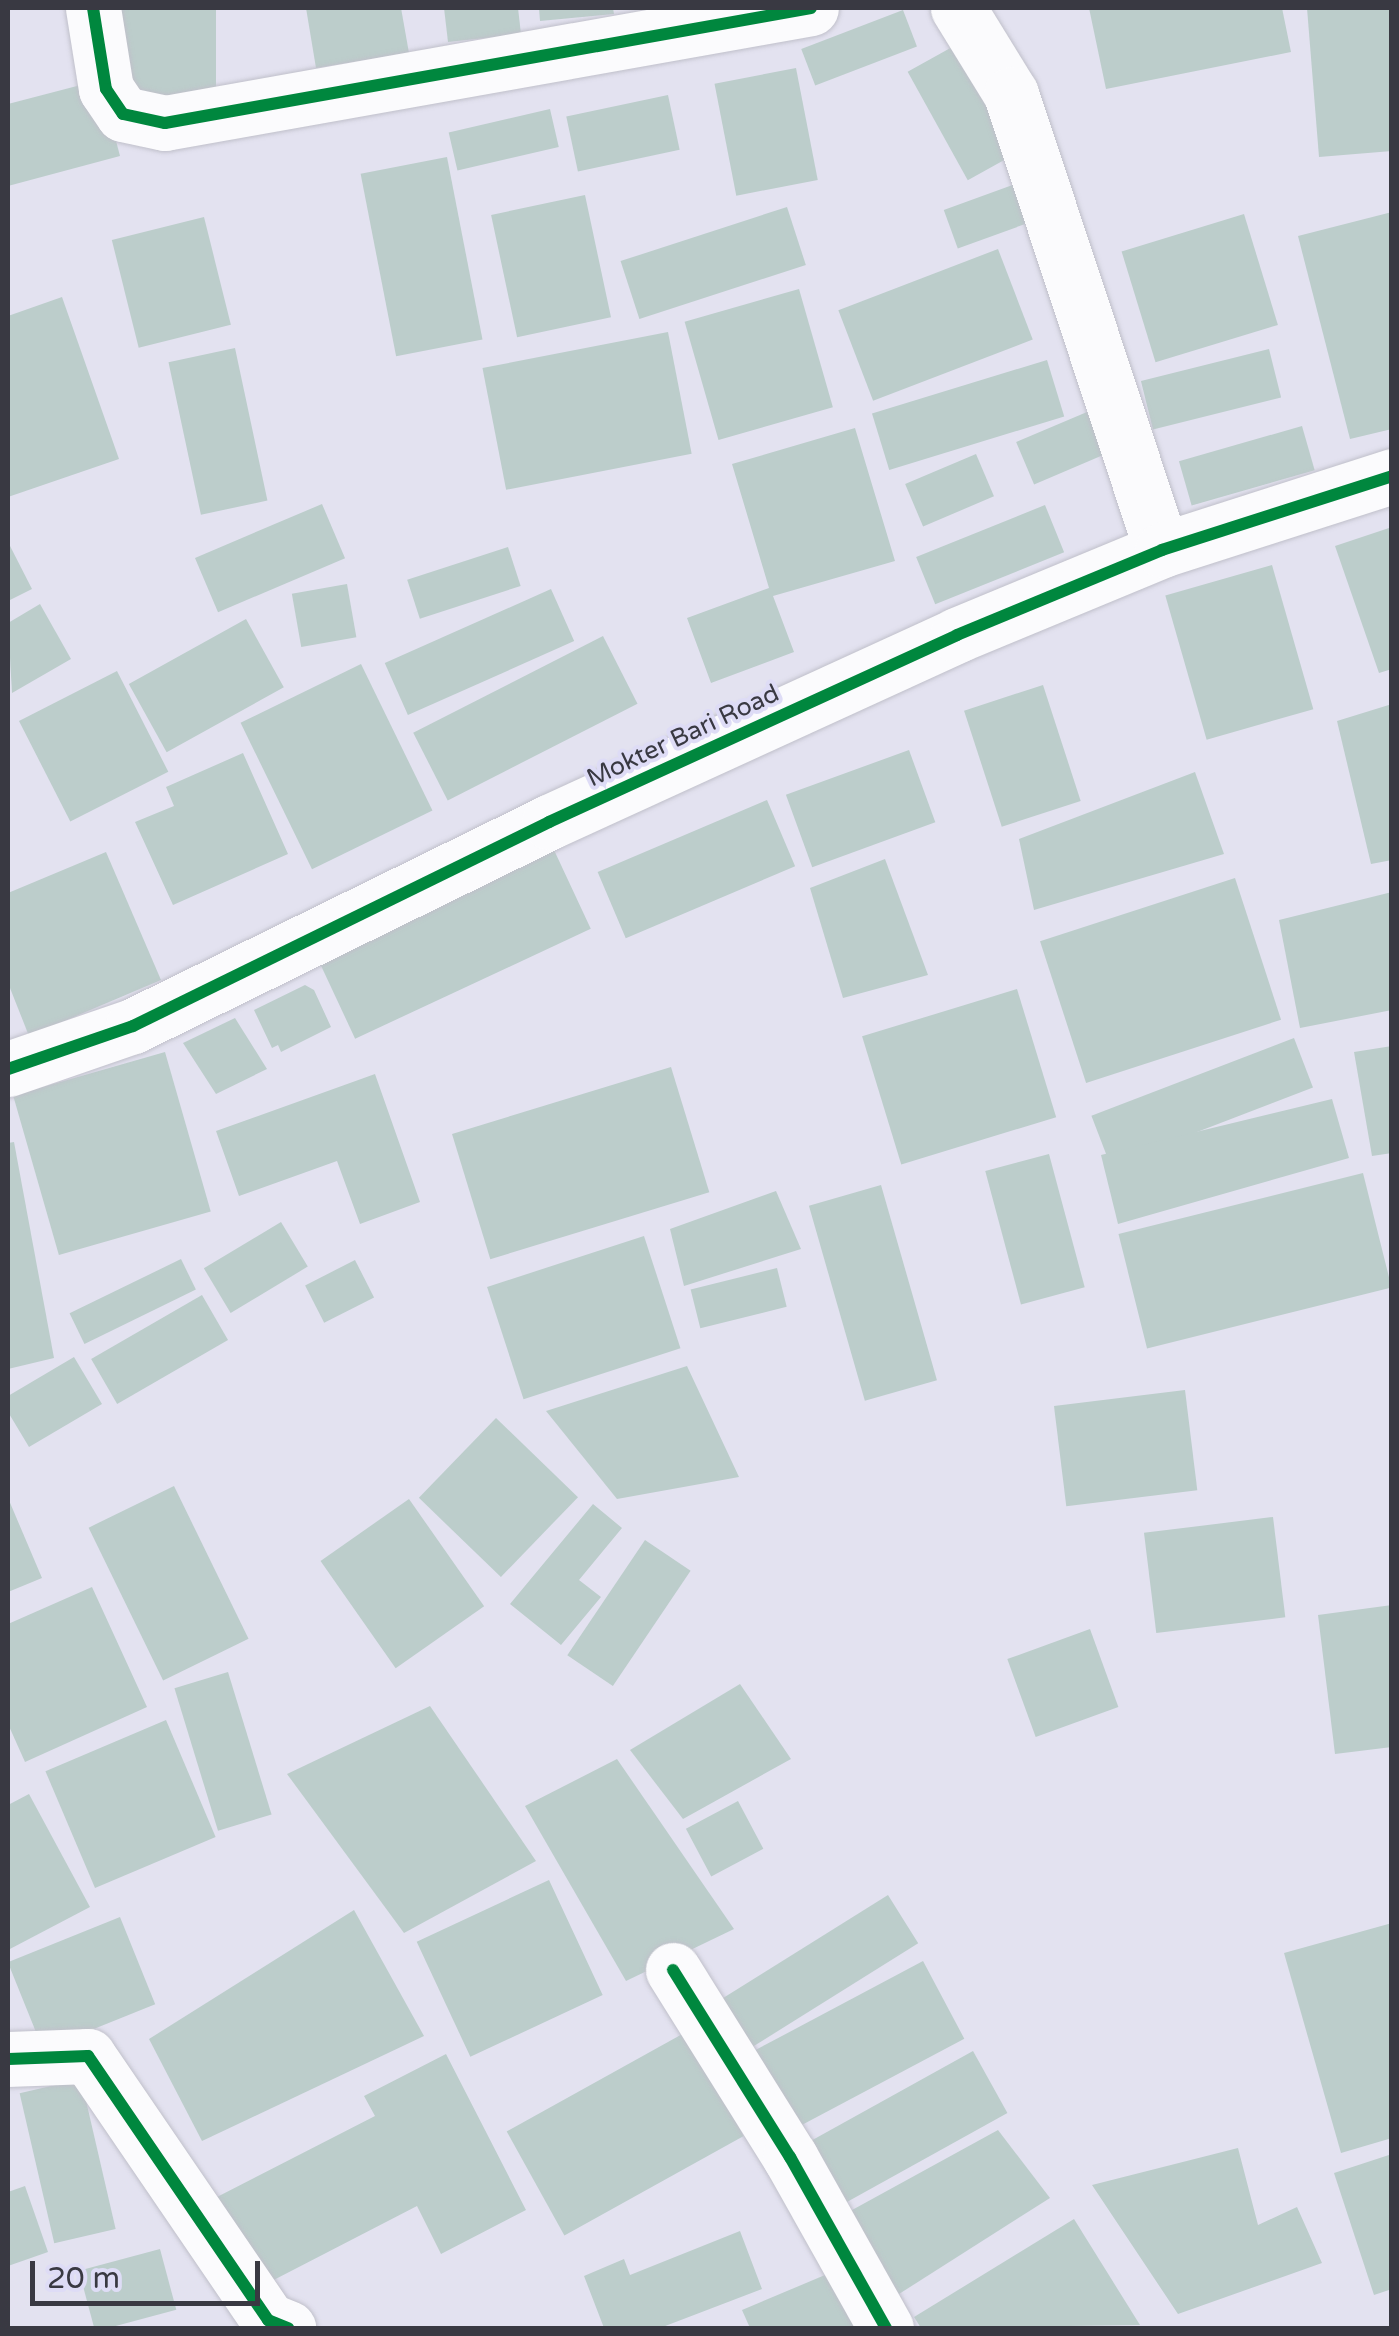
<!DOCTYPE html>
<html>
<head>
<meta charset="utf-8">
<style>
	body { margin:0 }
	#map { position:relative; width:1399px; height:2336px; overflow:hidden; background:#e3e2f0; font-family:"Varela Round",sans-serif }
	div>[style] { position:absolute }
	.building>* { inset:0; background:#bccdcb; transform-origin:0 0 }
	.roads { filter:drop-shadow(0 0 2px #c0c0ca) drop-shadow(0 0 2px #c0c0ca) }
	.minor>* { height:55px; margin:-27.5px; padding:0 27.5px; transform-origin:27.5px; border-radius:27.5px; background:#fbfbfd }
	.cycleway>* { height:12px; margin:-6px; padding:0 6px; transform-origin:6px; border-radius:6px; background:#00873e }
	span { translate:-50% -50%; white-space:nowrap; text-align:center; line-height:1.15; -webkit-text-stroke:8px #dedcf6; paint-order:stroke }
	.street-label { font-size:25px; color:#393942 }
	.frame { position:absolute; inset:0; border:10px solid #393942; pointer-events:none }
	.scale { position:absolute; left:30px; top:2261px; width:230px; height:45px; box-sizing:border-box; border:5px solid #393942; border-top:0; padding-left:12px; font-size:30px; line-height:35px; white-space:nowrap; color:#393942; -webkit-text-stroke:8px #dedcf6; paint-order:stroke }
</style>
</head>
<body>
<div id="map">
	<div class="building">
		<div style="left:105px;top:8px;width:111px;height:91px"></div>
		<div style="clip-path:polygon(306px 8px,401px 8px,409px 53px,316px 68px)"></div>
		<div style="clip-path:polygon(444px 8px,518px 8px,521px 34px,448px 42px)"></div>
		<div style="clip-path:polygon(539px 8px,613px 8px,614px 14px,540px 21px)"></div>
		<div style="clip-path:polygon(1089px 8px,1282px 8px,1291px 52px,1106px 89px)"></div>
		<div style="clip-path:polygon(1307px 8px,1392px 8px,1392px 151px,1319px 157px)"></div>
		<div style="left:903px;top:10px;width:39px;height:109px;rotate:69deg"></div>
		<div style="left:954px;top:46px;width:124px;height:53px;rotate:61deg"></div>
		<div style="left:796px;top:68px;width:114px;height:83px;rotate:79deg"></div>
		<div style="clip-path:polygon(100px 80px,120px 156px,8px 186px,8px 104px)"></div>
		<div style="left:668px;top:95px;width:56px;height:104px;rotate:78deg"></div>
		<div style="left:550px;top:109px;width:39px;height:104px;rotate:77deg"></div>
		<div style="left:447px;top:157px;width:186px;height:88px;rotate:79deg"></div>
		<div style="left:1018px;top:183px;width:41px;height:79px;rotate:70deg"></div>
		<div style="left:585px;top:195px;width:125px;height:96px;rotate:78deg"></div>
		<div style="left:787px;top:207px;width:61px;height:175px;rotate:72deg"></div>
		<div style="clip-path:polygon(1392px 212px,1392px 429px,1350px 439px,1298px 236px)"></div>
		<div style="left:1244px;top:214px;width:116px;height:128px;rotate:73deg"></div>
		<div style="left:204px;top:217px;width:111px;height:95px;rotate:76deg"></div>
		<div style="left:998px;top:249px;width:97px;height:171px;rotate:69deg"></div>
		<div style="left:799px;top:289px;width:123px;height:119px;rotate:74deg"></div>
		<div style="clip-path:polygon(62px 297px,119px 459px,8px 497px,8px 316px)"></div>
		<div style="left:668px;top:332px;width:124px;height:189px;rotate:79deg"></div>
		<div style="left:235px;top:348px;width:156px;height:68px;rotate:78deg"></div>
		<div style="left:1269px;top:349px;width:50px;height:132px;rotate:76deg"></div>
		<div style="left:1047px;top:360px;width:59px;height:183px;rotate:73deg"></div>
		<div style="left:1087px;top:412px;width:46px;height:77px;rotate:67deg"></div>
		<div style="left:1302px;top:426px;width:46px;height:128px;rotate:74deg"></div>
		<div style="clip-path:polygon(855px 428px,895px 561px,773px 596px,794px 652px,711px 683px,687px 618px,769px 588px,732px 464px)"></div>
		<div style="left:976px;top:454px;width:46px;height:77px;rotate:67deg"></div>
		<div style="left:322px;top:504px;width:59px;height:138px;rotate:67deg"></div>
		<div style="left:1045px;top:505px;width:51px;height:139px;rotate:68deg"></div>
		<div style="clip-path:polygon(1392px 527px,1392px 669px,1379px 673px,1335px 546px)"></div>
		<div style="clip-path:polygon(8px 542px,32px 589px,8px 601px)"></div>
		<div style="left:508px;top:547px;width:41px;height:106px;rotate:72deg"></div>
		<div style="left:1272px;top:565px;width:150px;height:111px;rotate:74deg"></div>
		<div style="left:347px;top:584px;width:54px;height:56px;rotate:80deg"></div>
		<div style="left:551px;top:589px;width:57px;height:182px;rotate:66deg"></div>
		<div style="clip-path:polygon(40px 604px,71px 659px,12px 693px,8px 623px)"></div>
		<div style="left:246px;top:619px;width:78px;height:134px;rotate:61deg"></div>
		<div style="left:603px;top:636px;width:76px;height:213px;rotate:63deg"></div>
		<div style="left:361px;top:664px;width:163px;height:134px;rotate:64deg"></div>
		<div style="left:117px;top:671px;width:113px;height:110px;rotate:63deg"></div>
		<div style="left:1043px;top:685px;width:122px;height:83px;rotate:72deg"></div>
		<div style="clip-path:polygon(1392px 704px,1392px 860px,1371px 864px,1337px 721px)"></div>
		<div style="left:909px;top:750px;width:77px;height:131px;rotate:70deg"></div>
		<div style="clip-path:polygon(243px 753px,288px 854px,173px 905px,135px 822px,174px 806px,166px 787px)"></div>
		<div style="clip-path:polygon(1195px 772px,1224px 854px,1034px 910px,1019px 839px)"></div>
		<div style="left:767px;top:800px;width:72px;height:184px;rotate:67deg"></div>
		<div style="left:554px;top:850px;width:87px;height:260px;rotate:65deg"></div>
		<div style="clip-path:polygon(106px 852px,161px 980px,29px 1036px,8px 983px,8px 893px)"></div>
		<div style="clip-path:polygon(885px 859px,928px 975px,843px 998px,810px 888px)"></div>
		<div style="left:1235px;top:878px;width:149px;height:205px;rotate:72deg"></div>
		<div style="clip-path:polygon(1392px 892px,1392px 1010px,1300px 1028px,1279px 920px)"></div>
		<div style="clip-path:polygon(305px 985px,314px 990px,331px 1027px,281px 1052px,278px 1045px,272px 1048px,254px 1010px)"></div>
		<div style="left:1017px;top:989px;width:134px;height:162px;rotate:73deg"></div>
		<div style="clip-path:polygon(235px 1018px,267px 1069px,216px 1094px,183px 1043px)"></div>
		<div style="left:1294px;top:1038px;width:53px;height:217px;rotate:69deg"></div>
		<div style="clip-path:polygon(1392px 1046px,1392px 1153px,1372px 1156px,1354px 1052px)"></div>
		<div style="left:165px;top:1052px;width:166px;height:158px;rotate:74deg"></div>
		<div style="left:671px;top:1067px;width:131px;height:229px;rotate:73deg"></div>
		<div style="clip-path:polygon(375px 1074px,420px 1202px,360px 1224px,337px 1161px,239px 1196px,216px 1131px)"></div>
		<div style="clip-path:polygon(1332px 1099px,1349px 1158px,1118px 1224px,1101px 1155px)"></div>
		<div style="clip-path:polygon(14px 1142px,54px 1358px,8px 1369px,8px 1143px)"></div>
		<div style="left:1049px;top:1154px;width:138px;height:66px;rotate:75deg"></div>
		<div style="left:1363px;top:1173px;width:118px;height:252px;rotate:76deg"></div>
		<div style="left:881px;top:1185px;width:203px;height:75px;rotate:74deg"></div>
		<div style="clip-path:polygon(776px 1191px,801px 1249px,684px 1286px,670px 1229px)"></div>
		<div style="left:281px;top:1222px;width:52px;height:90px;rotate:59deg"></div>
		<div style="left:644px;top:1236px;width:118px;height:165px;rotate:72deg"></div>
		<div style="left:181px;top:1259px;width:34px;height:124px;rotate:64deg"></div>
		<div style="left:355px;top:1260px;width:42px;height:56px;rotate:63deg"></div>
		<div style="left:777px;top:1268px;width:40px;height:89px;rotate:76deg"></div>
		<div style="left:202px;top:1295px;width:52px;height:128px;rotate:60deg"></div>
		<div style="clip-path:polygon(74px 1357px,102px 1404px,29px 1447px,8px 1412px,8px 1396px)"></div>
		<div style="clip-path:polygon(687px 1366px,739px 1477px,617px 1499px,546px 1411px)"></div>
		<div style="left:1185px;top:1390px;width:101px;height:132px;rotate:83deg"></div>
		<div style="left:496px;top:1418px;width:114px;height:111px;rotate:44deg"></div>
		<div style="left:174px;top:1486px;width:170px;height:95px;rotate:64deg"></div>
		<div style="clip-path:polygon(8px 1498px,42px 1578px,8px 1592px)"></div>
		<div style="left:409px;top:1499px;width:131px;height:108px;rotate:55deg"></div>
		<div style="clip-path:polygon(593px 1504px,622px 1528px,579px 1580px,601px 1597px,561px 1645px,510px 1604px)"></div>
		<div style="left:1273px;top:1517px;width:101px;height:130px;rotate:83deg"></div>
		<div style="left:645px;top:1540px;width:55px;height:139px;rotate:34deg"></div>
		<div style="clip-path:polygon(92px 1587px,147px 1707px,25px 1762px,8px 1724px,8px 1624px)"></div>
		<div style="clip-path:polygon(1392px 1605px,1392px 1747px,1335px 1754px,1318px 1615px)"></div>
		<div style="left:1090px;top:1629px;width:83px;height:88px;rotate:70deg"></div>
		<div style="left:228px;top:1672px;width:149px;height:56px;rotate:73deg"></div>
		<div style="clip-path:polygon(740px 1684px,791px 1759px,683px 1819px,630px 1750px)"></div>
		<div style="clip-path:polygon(430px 1706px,536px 1861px,404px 1933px,287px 1774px)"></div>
		<div style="left:166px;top:1720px;width:127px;height:131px;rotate:67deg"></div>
		<div style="clip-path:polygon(617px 1759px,734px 1929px,626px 1981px,525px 1806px)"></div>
		<div style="clip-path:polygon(29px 1794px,90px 1907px,8px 1950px,8px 1805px)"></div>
		<div style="left:738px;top:1801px;width:54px;height:59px;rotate:62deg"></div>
		<div style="left:549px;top:1880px;width:127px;height:146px;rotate:65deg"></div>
		<div style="left:888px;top:1895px;width:57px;height:209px;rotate:58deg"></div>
		<div style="clip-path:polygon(354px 1910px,424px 2036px,202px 2141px,149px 2039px)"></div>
		<div style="left:120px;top:1917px;width:94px;height:121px;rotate:68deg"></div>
		<div style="clip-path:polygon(1392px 1923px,1392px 2138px,1341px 2153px,1284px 1953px)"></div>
		<div style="left:923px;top:1961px;width:88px;height:199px;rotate:62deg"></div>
		<div style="left:686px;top:2032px;width:119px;height:205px;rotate:61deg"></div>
		<div style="left:973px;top:2051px;width:71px;height:200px;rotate:61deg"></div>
		<div style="clip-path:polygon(446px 2054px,526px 2210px,441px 2254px,417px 2206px,264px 2285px,217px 2197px,375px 2116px,364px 2096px)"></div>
		<div style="left:81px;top:2079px;width:154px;height:63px;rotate:77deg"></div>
		<div style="clip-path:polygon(998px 2130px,1050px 2198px,899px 2294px,843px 2215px)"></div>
		<div style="clip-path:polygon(1238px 2148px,1258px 2225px,1297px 2207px,1322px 2263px,1178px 2314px,1092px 2185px)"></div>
		<div style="clip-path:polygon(1392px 2154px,1392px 2289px,1374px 2295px,1334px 2173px)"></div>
		<div style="clip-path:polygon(25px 2186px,48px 2252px,8px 2266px,8px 2192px)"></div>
		<div style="clip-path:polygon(1074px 2219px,1140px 2325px,921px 2328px,914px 2317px)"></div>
		<div style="clip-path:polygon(740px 2231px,762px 2289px,660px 2328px,604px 2328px,584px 2276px,624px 2259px,630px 2275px)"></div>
		<div style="left:160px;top:2249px;width:63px;height:84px;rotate:75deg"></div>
		<div style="clip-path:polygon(844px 2267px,870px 2328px,750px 2328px,742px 2310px)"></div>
	</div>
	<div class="roads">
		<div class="minor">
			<div style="left:93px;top:8px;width:82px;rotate:80.9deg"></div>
			<div style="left:106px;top:89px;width:30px;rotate:56deg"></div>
			<div style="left:123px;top:114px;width:43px;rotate:12.1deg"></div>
			<div style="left:165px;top:123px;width:656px;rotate:-10.09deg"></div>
			<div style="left:958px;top:8px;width:101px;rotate:58.4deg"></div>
			<div style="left:1011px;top:94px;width:480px;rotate:71.7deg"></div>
			<div style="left:8px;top:1069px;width:132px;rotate:-19deg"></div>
			<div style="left:133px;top:1026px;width:463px;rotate:-26.1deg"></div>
			<div style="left:549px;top:822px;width:449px;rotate:-24.6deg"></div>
			<div style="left:957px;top:635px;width:222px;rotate:-22.5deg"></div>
			<div style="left:1162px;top:550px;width:242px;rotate:-17.8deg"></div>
			<div style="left:673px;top:1970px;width:221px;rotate:58deg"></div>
			<div style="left:790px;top:2157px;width:196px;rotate:60.7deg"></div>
			<div style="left:8px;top:2059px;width:80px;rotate:-2.1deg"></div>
			<div style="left:88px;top:2056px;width:320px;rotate:55.7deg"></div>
			<div style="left:268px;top:2320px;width:22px;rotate:22deg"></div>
		</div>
	</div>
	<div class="cycleway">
		<div style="left:93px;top:8px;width:82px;rotate:80.9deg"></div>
		<div style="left:106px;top:89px;width:30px;rotate:56deg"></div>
		<div style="left:123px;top:114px;width:43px;rotate:12.1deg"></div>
		<div style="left:165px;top:123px;width:656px;rotate:-10.09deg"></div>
		<div style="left:8px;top:1069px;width:132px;rotate:-19deg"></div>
		<div style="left:133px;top:1026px;width:463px;rotate:-26.1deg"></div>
		<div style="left:549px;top:822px;width:449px;rotate:-24.6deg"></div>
		<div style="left:957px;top:635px;width:222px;rotate:-22.5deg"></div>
		<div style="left:1162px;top:550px;width:242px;rotate:-17.8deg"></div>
		<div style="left:673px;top:1970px;width:221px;rotate:58deg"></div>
		<div style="left:790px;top:2157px;width:196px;rotate:60.7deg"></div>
		<div style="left:8px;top:2059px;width:80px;rotate:-2.1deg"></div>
		<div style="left:88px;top:2056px;width:320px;rotate:55.7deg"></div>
		<div style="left:268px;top:2320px;width:22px;rotate:22deg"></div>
	</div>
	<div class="street-label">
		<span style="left:683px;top:736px;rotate:-25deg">Mokter Bari Road</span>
	</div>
	<div class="frame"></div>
	<div class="scale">20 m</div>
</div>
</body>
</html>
